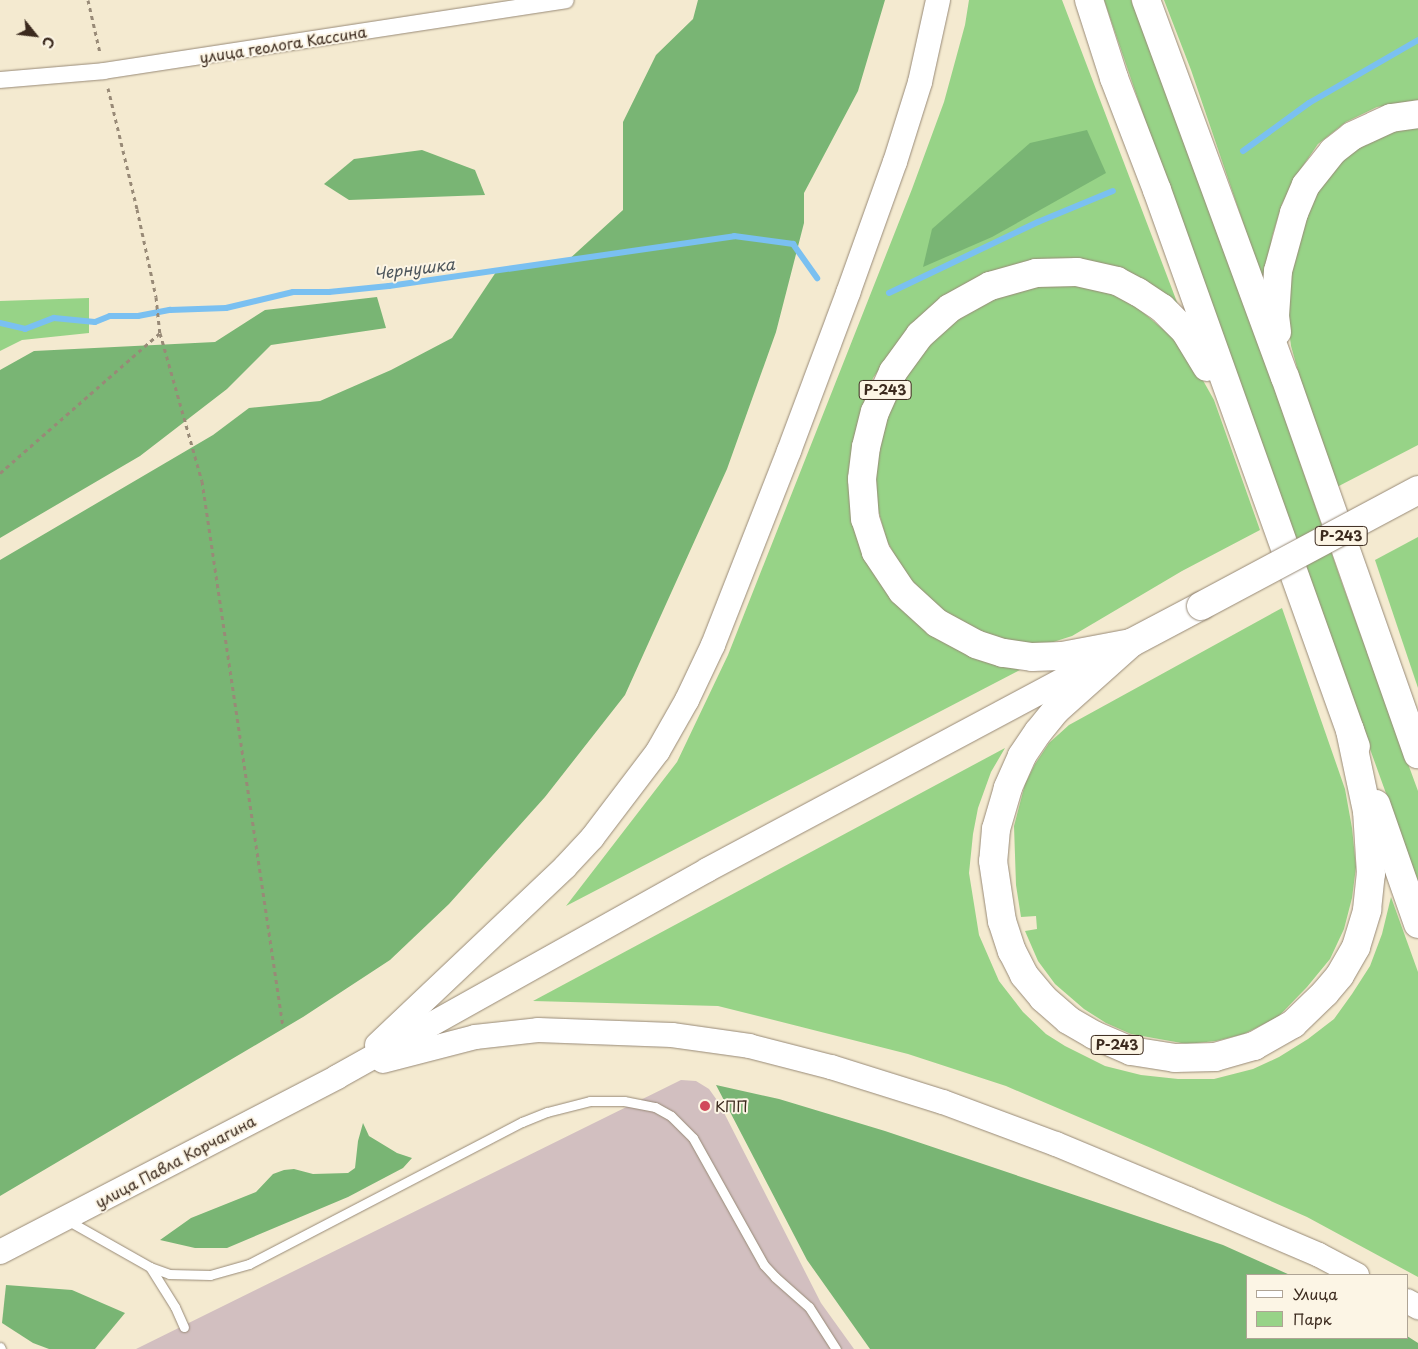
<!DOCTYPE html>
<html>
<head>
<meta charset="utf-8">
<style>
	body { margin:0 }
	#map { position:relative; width:1418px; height:1349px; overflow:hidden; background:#f4ead0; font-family:"Playpen Sans",sans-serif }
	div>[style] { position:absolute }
	.industrial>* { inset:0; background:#d2bfc0 }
	.green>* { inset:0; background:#97d387 }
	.forest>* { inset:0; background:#79b574 }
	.stream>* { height:6px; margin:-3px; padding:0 3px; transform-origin:3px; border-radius:3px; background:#7ac0f1 }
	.path>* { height:3px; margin-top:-1.5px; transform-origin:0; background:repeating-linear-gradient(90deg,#988a77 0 4px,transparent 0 8px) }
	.roads { filter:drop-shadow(0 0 1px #988a77) drop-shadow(0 0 1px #988a77) }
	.service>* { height:9px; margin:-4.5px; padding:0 4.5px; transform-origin:4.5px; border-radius:4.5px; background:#fff }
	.minor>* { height:16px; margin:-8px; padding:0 8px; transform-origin:8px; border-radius:8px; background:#fff }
	.secondary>* { height:24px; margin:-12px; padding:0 12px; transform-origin:12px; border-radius:12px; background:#fff }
	.trunk>* { height:28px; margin:-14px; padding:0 14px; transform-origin:14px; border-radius:14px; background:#fff }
	.bridges { filter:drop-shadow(0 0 1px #988a77) drop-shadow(0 0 1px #988a77) }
	.trunk-bridge>* { height:28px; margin:-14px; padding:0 14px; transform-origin:14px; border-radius:14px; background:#fff }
	.dots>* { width:14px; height:14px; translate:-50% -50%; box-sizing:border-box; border:2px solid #fcf5e5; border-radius:50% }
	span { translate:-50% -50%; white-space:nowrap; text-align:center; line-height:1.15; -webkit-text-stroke:4px #fcf5e5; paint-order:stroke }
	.shield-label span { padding:1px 4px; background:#fcf5e5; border:1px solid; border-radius:4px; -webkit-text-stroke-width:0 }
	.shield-label { font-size:14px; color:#3b2a1e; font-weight:700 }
	.street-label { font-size:15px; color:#3b2a1e }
	.poi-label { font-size:15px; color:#3b2a1e }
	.left { translate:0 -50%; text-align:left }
	.water-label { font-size:16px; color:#4e575d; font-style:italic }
	.legend { position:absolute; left:1246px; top:1274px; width:162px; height:65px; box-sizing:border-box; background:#fcf5e5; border:1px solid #afa495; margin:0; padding:6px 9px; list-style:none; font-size:15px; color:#3b2a1e }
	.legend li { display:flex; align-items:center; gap:10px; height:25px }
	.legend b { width:25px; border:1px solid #afa495 }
	.north { position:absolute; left:10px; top:10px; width:50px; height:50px; -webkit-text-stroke:4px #fcf5e5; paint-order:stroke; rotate:119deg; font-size:14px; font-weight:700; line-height:20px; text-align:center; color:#3b2a1e }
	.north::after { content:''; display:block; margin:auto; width:18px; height:22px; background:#3b2a1e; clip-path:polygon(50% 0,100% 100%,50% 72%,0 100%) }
</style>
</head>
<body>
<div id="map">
	<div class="industrial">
		<div style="clip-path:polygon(681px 1080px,696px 1081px,709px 1089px,719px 1103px,821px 1303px,854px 1349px,136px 1349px)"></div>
	</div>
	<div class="green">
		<div style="clip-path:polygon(969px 0,1062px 0,1180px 310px,1012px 266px,979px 276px,944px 297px,908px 330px,873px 378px,855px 436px,850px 461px,850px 487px,857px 534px,986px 658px,1020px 670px,566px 906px,677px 762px,728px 655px,912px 189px,944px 102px,965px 25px)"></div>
		<div style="clip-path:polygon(1104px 0,1131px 0,1191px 148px,1343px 586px,1418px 791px,1418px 882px,1183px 231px)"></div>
		<div style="clip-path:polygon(1164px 0,1418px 0,1418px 100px,1377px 107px,1346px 122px,1318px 144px,1298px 173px,1282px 204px,1272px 237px,1266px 290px,1191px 70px)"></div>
		<div style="clip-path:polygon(1418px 126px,1418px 445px,1335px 488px,1311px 417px,1291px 346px,1287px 315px,1288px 286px,1307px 204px,1347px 152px,1397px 128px)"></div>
		<div style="clip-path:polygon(1067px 285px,1088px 287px,1114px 295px,1139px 309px,1177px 341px,1196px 368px,1214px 400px,1260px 530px,1182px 571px,1072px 636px,1047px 644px,1021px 646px,992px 639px,942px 610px,919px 592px,905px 574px,887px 541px,877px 506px,875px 485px,879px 443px,892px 404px,912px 366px,930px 339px,953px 322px,1002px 294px,1044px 286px)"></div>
		<div style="clip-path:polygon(89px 298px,89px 333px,22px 340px,0 351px,0 301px)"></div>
		<div style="clip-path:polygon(1418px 537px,1418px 688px,1375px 560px)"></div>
		<div style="clip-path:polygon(1282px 608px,1345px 789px,1352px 828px,1356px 867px,1352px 898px,1344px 929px,1330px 959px,1307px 987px,1278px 1017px,1244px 1034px,1216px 1041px,1187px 1044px,1131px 1034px,1106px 1023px,1084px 1009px,1055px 984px,1038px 961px,1025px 931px,1037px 929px,1036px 916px,1021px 917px,1016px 885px,1014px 826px,1025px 784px,1035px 764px,1049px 743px,1069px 725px)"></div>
		<div style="clip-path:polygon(1005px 748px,991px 772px,978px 808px,973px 834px,969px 873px,979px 935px,999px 981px,1023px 1012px,1046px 1034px,1065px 1046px,1105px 1066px,1141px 1075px,1178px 1079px,1214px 1079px,1253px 1069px,1279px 1057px,1308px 1039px,1334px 1019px,1352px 994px,1370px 966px,1382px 934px,1391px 897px,1418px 972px,1418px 1277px,1307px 1217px,1151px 1148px,1006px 1086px,908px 1054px,718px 1006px,533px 1001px)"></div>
	</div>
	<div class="forest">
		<div style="clip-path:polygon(698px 0,885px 0,858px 91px,804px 193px,804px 223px,776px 332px,727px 469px,625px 695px,545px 797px,449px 904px,390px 960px,303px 1017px,0 1196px,0 560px,213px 435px,249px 408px,320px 401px,391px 370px,452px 338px,496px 272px,566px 262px,623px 210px,623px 122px,656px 55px,693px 19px)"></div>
		<div style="clip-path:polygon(1087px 130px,1106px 173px,992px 237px,923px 267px,932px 229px,1030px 143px)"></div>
		<div style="clip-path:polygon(422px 150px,475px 170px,485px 195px,349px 200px,324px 184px,354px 159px)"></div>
		<div style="clip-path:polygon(377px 297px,386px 328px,271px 345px,227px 389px,140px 456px,0 538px,0 370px,34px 351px,215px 342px,265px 310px)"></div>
		<div style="clip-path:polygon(716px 1085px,779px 1099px,885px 1131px,1223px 1245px,1290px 1275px,1247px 1275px,1247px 1338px,1407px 1338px,1407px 1336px,1418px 1343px,1418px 1349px,870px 1349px,807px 1260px)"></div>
		<div style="clip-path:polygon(363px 1123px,369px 1136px,397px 1153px,412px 1158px,403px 1168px,348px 1197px,227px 1248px,195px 1248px,160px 1240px,191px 1218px,256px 1192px,273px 1174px,284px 1170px,294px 1169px,313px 1174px,348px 1173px,355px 1168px,358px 1141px)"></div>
		<div style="clip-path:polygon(6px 1285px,72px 1290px,125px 1313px,95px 1349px,49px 1349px,33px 1343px,2px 1323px)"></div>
	</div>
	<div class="stream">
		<div style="left:1243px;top:151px;width:82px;rotate:-36deg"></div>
		<div style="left:1309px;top:103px;width:126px;rotate:-30deg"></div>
		<div style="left:889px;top:293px;width:165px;rotate:-25.5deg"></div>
		<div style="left:1038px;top:222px;width:81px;rotate:-22.5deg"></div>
		<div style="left:0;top:323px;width:26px;rotate:13deg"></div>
		<div style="left:25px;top:329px;width:31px;rotate:-21deg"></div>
		<div style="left:54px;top:318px;width:41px;rotate:5.6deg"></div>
		<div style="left:95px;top:322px;width:16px;rotate:-22deg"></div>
		<div style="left:110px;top:316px;width:28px"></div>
		<div style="left:138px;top:316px;width:33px;rotate:-11deg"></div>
		<div style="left:170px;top:310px;width:56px;rotate:-2deg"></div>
		<div style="left:226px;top:308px;width:69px;rotate:-13.4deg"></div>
		<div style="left:293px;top:292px;width:36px"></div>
		<div style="left:329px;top:292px;width:60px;rotate:-5.7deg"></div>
		<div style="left:389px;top:286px;width:349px;rotate:-8.2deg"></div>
		<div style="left:734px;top:236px;width:60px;rotate:7.7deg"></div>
		<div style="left:793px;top:244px;width:42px;rotate:54.8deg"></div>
	</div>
	<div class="path">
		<div style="left:88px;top:0;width:54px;rotate:77.2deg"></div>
		<div style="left:108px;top:88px;width:124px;rotate:76.5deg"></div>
		<div style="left:137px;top:209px;width:90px;rotate:77.8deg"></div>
		<div style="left:156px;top:297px;width:36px;rotate:84deg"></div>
		<div style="left:160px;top:333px;width:154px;rotate:74.2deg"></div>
		<div style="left:202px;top:481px;width:552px;rotate:81.56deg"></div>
		<div style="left:0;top:473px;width:213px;rotate:-41.2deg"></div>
	</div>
	<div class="roads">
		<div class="service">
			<div style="left:67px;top:1220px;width:95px;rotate:29.5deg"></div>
			<div style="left:150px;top:1267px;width:47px;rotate:58deg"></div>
			<div style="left:175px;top:1307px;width:22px;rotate:66deg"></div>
			<div style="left:150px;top:1267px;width:20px;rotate:20deg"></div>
			<div style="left:169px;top:1274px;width:41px;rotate:1.4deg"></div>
			<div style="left:210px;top:1275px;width:41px;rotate:-15.8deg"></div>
			<div style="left:249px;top:1264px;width:308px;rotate:-27.5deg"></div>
			<div style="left:522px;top:1122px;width:27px;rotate:-22deg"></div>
			<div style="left:547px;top:1112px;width:44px;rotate:-14.3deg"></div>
			<div style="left:590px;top:1101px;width:34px"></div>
			<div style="left:624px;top:1101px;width:32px;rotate:11deg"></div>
			<div style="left:655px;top:1107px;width:18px;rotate:29deg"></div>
			<div style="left:671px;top:1116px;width:31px;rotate:45deg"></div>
			<div style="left:693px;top:1138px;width:145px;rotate:60.8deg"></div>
			<div style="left:764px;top:1265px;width:16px;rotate:47deg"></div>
			<div style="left:775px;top:1277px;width:45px;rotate:41.4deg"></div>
			<div style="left:809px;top:1307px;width:50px;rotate:57.3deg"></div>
			<div style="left:0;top:1347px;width:2px;rotate:63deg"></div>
		</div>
		<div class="minor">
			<div style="left:0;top:80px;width:104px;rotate:-4.9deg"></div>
			<div style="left:104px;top:71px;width:467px;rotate:-8.7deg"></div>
		</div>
		<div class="secondary">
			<div style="left:377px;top:1045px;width:259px;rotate:-43.4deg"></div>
			<div style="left:565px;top:867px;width:40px;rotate:-47deg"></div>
			<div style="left:592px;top:838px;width:109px;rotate:-52.8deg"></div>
			<div style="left:658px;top:751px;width:59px;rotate:-60.4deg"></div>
			<div style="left:687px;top:700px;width:61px;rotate:-64.7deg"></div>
			<div style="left:713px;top:645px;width:208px;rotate:-68.6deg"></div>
			<div style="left:789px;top:451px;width:169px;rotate:-69.5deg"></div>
			<div style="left:848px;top:293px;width:139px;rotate:-70.3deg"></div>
			<div style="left:895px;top:162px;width:84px;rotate:-72.6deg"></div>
			<div style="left:920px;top:82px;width:84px;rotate:-77.6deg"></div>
			<div style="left:383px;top:1061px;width:95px;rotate:-14.6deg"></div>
			<div style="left:475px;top:1037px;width:63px;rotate:-6.3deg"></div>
			<div style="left:538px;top:1030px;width:134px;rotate:2.1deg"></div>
			<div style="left:672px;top:1035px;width:78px;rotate:8.1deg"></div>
			<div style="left:749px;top:1046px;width:85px;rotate:14.4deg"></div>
			<div style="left:831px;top:1067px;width:117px;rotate:17.4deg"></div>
			<div style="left:943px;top:1102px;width:121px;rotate:20.4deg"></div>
			<div style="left:1056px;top:1144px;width:143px;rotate:22.6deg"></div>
			<div style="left:1188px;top:1199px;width:142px;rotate:23.1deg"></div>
			<div style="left:1319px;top:1255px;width:43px;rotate:27.8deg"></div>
			<div style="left:0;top:1252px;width:380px;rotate:-27.4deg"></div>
			<div style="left:337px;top:1077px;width:424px;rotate:-29.2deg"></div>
			<div style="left:707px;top:870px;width:452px;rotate:-28.1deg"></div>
			<div style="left:1407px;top:1301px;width:13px;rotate:29deg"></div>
		</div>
		<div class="trunk">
			<div style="left:1089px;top:0;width:82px;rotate:72.2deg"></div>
			<div style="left:1114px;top:78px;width:120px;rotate:69deg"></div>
			<div style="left:1157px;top:190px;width:591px;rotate:70.34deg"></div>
			<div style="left:1146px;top:0;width:402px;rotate:69.8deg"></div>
			<div style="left:1285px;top:377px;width:400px;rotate:70.6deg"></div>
			<div style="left:1277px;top:332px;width:16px;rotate:-97deg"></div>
			<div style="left:1275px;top:316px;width:45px;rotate:-86.2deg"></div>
			<div style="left:1278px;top:271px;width:60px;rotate:-74.6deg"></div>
			<div style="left:1294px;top:213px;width:30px;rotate:-67deg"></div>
			<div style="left:1306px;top:185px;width:43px;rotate:-51.5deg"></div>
			<div style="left:1333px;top:151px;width:24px;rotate:-38deg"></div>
			<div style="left:1352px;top:136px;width:43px;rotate:-24.8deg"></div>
			<div style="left:1391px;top:118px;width:27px;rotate:-8deg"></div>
			<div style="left:1201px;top:606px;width:79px;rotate:152.1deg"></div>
			<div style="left:1131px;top:643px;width:101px;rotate:138.2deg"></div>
			<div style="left:1056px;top:710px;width:28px;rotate:129deg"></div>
			<div style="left:1038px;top:732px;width:29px;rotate:124deg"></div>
			<div style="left:1022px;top:756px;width:35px;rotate:114deg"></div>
			<div style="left:1008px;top:788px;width:43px;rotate:106.3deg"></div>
			<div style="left:996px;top:829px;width:32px;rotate:95deg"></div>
			<div style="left:993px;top:861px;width:61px;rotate:81.5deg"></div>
			<div style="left:1002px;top:921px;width:32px;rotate:72deg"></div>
			<div style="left:1012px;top:951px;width:27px;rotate:63deg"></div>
			<div style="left:1024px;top:975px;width:30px;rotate:50deg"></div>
			<div style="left:1043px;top:998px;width:33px;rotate:41deg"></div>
			<div style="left:1068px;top:1020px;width:30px;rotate:30deg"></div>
			<div style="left:1094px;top:1035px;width:40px;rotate:23.4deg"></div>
			<div style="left:1131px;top:1051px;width:45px;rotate:9deg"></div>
			<div style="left:1175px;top:1058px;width:40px;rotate:-1.4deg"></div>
			<div style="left:1215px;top:1057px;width:41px;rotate:-15.8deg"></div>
			<div style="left:1254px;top:1046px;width:45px;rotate:-29.4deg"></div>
			<div style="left:1293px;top:1024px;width:45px;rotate:-44.1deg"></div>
			<div style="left:1325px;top:993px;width:23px;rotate:-50deg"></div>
			<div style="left:1340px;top:975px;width:32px;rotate:-60deg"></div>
			<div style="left:1356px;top:947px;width:39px;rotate:-73deg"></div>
			<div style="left:1367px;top:910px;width:36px;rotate:-84deg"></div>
			<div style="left:1371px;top:874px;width:63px;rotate:-93.6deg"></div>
			<div style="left:1367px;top:811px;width:83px;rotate:-101.9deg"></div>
			<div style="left:1131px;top:643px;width:70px;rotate:169.3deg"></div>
			<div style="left:1062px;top:656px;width:30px;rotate:178deg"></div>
			<div style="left:1032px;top:657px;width:29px;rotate:-172deg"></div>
			<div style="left:1003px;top:653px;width:28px;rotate:-162deg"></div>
			<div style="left:976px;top:644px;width:44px;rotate:-151.7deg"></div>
			<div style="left:937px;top:623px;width:47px;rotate:-137.6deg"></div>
			<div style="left:902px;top:591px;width:47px;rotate:-123.7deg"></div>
			<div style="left:876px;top:552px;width:35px;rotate:-108deg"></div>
			<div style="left:865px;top:519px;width:40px;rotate:-94.3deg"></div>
			<div style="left:862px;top:479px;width:32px;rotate:-83deg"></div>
			<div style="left:866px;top:447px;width:36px;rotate:-76deg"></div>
			<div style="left:875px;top:412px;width:44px;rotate:-65.8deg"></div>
			<div style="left:893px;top:372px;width:46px;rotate:-53.9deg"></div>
			<div style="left:920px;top:335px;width:40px;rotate:-42deg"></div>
			<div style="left:950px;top:308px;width:46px;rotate:-28.8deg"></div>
			<div style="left:990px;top:286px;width:48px;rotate:-15.8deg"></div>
			<div style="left:1036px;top:273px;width:41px;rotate:-1.4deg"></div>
			<div style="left:1077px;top:272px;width:41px;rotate:12.7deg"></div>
			<div style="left:1117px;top:281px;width:24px;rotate:28deg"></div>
			<div style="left:1138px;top:292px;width:29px;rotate:34deg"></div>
			<div style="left:1162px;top:308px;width:33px;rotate:45deg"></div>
			<div style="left:1185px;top:331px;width:42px;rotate:58.6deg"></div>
			<div style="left:1376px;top:804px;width:127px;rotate:70.7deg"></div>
		</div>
	</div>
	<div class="bridges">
		<div class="trunk-bridge">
			<div style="left:1201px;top:606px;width:246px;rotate:-28.1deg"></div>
		</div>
	</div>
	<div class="dots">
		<div style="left:705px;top:1106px;background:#d1495b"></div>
	</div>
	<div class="shield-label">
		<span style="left:885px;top:390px">Р-243</span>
		<span style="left:1341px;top:536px">Р-243</span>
		<span style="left:1117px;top:1045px">Р-243</span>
	</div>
	<div class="street-label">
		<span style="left:283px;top:44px;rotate:-9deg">улица геолога Кассина</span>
		<span style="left:175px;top:1161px;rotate:-28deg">улица Павла Корчагина</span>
	</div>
	<div class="poi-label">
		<span class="left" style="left:715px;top:1106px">КПП</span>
	</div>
	<div class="water-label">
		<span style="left:414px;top:268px;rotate:-7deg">Чернушка</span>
	</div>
	<ul class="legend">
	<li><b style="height:6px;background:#fff"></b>Улица</li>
	<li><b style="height:14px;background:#97d387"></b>Парк</li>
	</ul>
	<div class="north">С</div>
</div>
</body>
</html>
